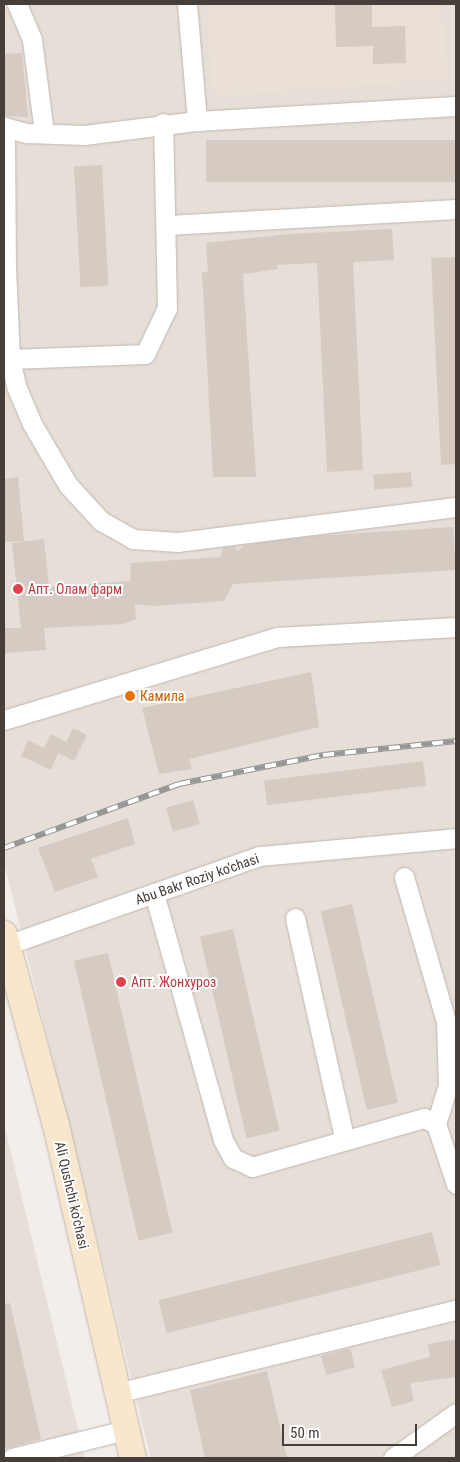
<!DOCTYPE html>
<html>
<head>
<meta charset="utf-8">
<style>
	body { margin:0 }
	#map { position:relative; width:460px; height:1462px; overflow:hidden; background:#f3eee9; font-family:"Roboto Condensed",sans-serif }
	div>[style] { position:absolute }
	.residential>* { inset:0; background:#e6dfd8 }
	.education>* { inset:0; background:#eae0d5 }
	.building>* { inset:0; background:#d6cbc3; transform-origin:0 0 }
	.roads { filter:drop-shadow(0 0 1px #c0b7b0) drop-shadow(0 0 1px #c0b7b0) }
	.street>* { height:19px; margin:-9.5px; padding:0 9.5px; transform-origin:9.5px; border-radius:9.5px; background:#fff }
	.secondary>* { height:26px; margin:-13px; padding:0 13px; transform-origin:13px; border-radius:13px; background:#f9e7cd }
	.rail>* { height:5.5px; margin-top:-2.75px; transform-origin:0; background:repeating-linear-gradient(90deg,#fff 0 11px,#979797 0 22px); box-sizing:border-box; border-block:1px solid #979797 }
	.dots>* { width:14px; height:14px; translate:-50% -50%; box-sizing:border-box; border:2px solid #fff; border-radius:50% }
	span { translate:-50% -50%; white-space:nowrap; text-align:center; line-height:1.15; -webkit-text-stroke:4px #fff; paint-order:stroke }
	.health-label { font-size:14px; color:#be3a42 }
	.left { translate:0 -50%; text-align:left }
	.food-label { font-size:14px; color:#c56008 }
	.street-label { font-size:14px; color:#463e38 }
	.frame { position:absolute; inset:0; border:5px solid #463e38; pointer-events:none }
	.scale { position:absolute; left:282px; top:1424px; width:135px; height:22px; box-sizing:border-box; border:2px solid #463e38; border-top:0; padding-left:6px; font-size:15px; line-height:18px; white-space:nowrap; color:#463e38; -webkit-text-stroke:4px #fff; paint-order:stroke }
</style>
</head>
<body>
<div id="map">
	<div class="residential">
		<div style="clip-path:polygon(4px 4px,456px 4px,456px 1458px,151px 1458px,4px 862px)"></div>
		<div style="clip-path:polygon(4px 1124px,85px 1458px,4px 1458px)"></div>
	</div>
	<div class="education">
		<div style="clip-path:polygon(206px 4px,441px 4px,448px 79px,214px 96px)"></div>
	</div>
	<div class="building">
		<div style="clip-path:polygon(335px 4px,372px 4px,372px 27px,405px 26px,406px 63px,373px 64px,373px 46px,336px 47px)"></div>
		<div style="clip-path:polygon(22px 53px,28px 117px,4px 116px,4px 54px)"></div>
		<div style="left:456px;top:140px;width:42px;height:250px;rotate:90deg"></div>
		<div style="left:102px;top:165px;width:121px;height:28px;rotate:87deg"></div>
		<div style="clip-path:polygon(392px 229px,394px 260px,353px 262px,363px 470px,327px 472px,317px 263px,277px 265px,278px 269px,243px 274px,256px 477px,213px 477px,202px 272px,208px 272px,206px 243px,289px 234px)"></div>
		<div style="clip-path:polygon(456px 257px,456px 464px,441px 465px,431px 258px)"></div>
		<div style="left:411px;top:472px;width:15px;height:38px;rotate:86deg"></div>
		<div style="clip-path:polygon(18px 477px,24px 541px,4px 542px,4px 479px)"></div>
		<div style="clip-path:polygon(453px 527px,456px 570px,233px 584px,224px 601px,154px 606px,135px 604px,136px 619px,124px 624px,44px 628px,46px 650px,4px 653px,4px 628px,21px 628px,12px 543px,44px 539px,49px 587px,130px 581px,131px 563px,220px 557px,223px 548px,235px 546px,237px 551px,245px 545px,313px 536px)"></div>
		<div style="clip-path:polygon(311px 672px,319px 727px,189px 759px,192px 769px,159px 774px,142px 708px)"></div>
		<div style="clip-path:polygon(73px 728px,87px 735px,74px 761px,58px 753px,51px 770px,21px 756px,28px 740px,44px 748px,51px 734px,66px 742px)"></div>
		<div style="left:423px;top:761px;width:25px;height:160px;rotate:83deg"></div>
		<div style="left:193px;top:800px;width:25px;height:28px;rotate:74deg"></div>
		<div style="clip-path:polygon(128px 818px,135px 844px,91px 859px,98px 877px,55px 892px,38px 848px)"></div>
		<div style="left:352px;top:904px;width:204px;height:32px;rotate:77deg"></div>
		<div style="left:233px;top:929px;width:207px;height:34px;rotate:77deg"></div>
		<div style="left:108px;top:953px;width:287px;height:35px;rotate:77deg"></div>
		<div style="left:432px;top:1232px;width:34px;height:282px;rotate:76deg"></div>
		<div style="clip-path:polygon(10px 1303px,41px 1439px,4px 1449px,4px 1304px)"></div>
		<div style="clip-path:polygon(456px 1339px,456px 1377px,410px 1383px,414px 1401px,392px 1407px,381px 1370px,430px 1357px,428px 1344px)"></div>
		<div style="left:350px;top:1348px;width:20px;height:30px;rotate:75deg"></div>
		<div style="clip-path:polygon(267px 1371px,287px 1458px,205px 1458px,190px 1390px)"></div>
	</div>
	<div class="roads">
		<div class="street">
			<div style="left:17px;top:4px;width:39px;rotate:67deg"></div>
			<div style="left:32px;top:40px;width:94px;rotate:82.6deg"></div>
			<div style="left:187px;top:4px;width:117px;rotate:85.1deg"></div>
			<div style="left:197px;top:121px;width:259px;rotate:-3.3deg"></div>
			<div style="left:4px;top:127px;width:24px;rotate:15deg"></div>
			<div style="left:27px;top:133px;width:57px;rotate:2deg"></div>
			<div style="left:84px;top:135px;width:114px;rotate:-7.1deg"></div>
			<div style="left:5px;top:127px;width:140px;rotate:89.6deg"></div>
			<div style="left:6px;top:267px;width:92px;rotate:87.5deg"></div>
			<div style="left:10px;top:359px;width:28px;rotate:77deg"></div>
			<div style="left:16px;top:386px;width:39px;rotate:67deg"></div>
			<div style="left:31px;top:422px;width:73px;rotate:59.6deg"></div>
			<div style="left:68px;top:485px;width:49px;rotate:47.5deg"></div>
			<div style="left:101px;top:521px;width:37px;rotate:29deg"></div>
			<div style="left:133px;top:539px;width:45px;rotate:3.8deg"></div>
			<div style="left:178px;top:542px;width:280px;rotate:-7.2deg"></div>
			<div style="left:168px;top:225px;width:288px;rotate:-3.2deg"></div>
			<div style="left:10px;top:359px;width:135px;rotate:-2.1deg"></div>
			<div style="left:145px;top:354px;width:51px;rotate:-64.4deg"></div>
			<div style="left:167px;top:308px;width:185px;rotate:-91.2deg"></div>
			<div style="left:4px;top:720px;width:286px;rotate:-16.9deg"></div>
			<div style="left:278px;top:637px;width:178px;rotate:-3.2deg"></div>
			<div style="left:404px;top:877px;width:151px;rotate:73.8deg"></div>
			<div style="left:446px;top:1022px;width:63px;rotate:88.2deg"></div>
			<div style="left:448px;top:1085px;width:41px;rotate:107.1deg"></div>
			<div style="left:154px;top:893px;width:256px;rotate:74.4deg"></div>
			<div style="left:223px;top:1140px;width:21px;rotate:61deg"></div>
			<div style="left:233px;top:1158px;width:21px;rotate:25deg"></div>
			<div style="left:252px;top:1167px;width:179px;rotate:-15.9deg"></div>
			<div style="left:424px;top:1118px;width:13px;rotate:27deg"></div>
			<div style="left:436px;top:1124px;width:63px;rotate:71.6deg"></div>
			<div style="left:295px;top:918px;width:225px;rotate:77.4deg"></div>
			<div style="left:4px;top:946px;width:271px;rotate:-19.4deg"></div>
			<div style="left:260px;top:856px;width:197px;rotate:-5.2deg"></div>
			<div style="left:117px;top:1393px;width:349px;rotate:-13.8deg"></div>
			<div style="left:12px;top:1458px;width:117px;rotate:-13.8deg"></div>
			<div style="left:393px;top:1458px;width:77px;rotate:-35.5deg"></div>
		</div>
		<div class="secondary">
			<div style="left:4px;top:934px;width:198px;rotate:74.8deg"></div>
			<div style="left:56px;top:1125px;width:342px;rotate:77deg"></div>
		</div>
	</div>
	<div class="rail">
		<div style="left:4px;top:848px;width:186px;rotate:-20.1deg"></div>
		<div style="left:179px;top:784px;width:147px;rotate:-11.4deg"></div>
		<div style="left:323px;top:755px;width:134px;rotate:-6deg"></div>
	</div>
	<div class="dots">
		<div style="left:18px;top:589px;background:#e0444e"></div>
		<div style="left:130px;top:696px;background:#e8710a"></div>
		<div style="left:121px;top:982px;background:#e0444e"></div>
	</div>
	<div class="health-label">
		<span class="left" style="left:28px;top:589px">Апт. Олам фарм</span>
		<span class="left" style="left:131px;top:982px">Апт. Жонхуроз</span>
	</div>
	<div class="food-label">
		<span class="left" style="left:140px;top:696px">Камила</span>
	</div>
	<div class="street-label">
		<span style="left:197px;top:879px;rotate:-19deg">Abu Bakr Roziy ko'chasi</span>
		<span style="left:72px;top:1195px;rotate:77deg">Ali Qushchi ko'chasi</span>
	</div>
	<div class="frame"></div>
	<div class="scale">50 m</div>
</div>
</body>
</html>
